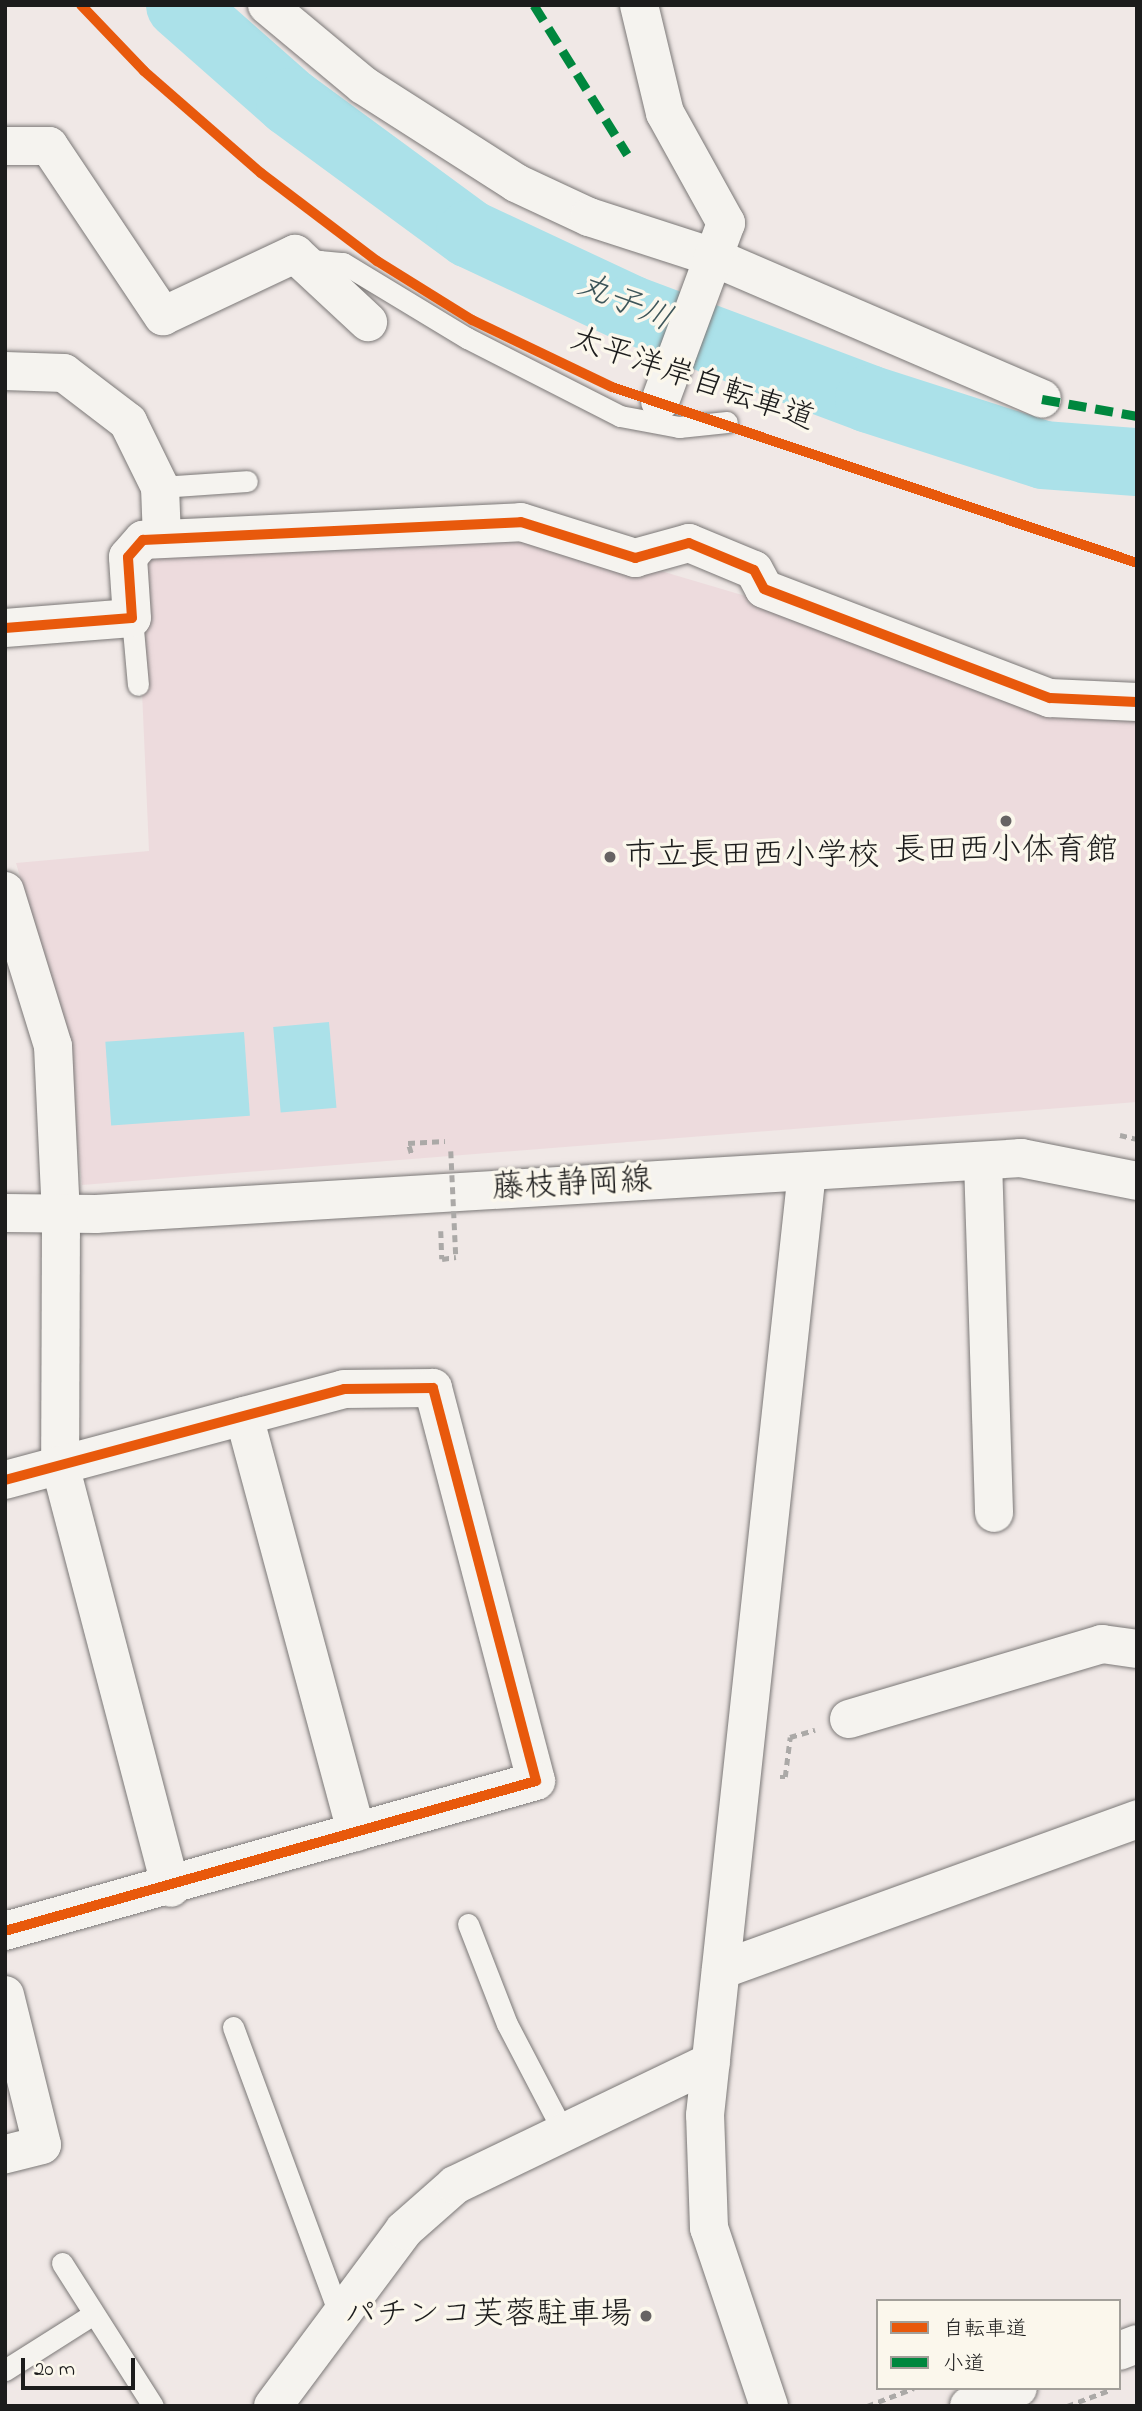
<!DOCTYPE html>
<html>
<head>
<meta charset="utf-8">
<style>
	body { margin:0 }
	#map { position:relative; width:1142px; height:2411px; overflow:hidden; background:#f0e8e6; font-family:"Indie Flower","Klee One",sans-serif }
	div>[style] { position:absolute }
	.built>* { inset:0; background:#eddbdd }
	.water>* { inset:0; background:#abe1e9; transform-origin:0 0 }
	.river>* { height:68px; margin:-34px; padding:0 34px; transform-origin:34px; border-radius:34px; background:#abe1e9 }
	.path>* { height:4.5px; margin-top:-2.25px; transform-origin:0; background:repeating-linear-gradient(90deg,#aba9a7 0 7px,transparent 0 12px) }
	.roads { filter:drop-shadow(0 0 2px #7b7877) drop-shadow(0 0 2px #7b7877) }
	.lane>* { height:21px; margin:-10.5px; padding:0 10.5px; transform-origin:10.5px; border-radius:10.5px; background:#f5f3ef }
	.street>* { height:38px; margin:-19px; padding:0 19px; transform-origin:19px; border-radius:19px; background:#f5f3ef }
	.secondary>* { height:38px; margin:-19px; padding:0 19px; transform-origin:19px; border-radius:19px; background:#f5f3ef }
	.highway>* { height:38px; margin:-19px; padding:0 19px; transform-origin:19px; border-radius:19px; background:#f5f3ef }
	.path-bridge>* { height:4.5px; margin-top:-2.25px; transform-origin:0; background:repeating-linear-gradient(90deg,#aba9a7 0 7px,transparent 0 12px) }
	.quiet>* { height:9px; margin-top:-4.5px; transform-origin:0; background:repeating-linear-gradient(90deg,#00873e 0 18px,transparent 0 27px) }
	.cycleway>* { height:10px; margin:-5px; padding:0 5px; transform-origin:5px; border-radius:5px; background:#e8590c }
	.dots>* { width:19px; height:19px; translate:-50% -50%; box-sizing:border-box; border:4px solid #fbf7ec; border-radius:50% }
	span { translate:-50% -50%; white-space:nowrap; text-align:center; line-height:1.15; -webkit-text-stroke:7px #fbf7ec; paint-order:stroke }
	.street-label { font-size:32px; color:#1c1c1c }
	.poi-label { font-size:32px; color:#1c1c1c }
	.left { translate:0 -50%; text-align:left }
	.right { translate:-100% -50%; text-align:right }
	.water-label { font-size:33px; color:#3e565a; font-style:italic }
	.frame { position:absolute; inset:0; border:7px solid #1c1c1c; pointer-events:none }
	.legend { position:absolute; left:876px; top:2299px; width:245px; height:91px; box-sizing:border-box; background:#fbf7ec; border:2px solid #a29f99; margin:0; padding:9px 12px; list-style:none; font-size:21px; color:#1c1c1c }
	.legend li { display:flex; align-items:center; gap:14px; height:35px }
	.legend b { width:35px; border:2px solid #a29f99 }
	.scale { position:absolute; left:21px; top:2358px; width:114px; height:32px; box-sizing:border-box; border:4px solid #1c1c1c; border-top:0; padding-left:9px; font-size:21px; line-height:24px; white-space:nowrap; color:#1c1c1c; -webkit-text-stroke:5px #fbf7ec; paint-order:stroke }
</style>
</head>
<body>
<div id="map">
	<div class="built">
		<div style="clip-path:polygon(553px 539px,1137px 712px,1137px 1102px,82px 1185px,66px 1034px,16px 863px,149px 851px,136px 554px)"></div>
	</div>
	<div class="water">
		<div style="left:329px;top:1022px;width:86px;height:56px;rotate:85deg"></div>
		<div style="left:244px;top:1032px;width:84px;height:139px;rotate:86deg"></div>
	</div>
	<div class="river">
		<div style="left:180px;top:5px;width:147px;rotate:41.4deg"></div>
		<div style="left:290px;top:102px;width:223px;rotate:36.3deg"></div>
		<div style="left:470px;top:234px;width:177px;rotate:25.1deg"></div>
		<div style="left:630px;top:309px;width:255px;rotate:20.6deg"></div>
		<div style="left:869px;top:399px;width:183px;rotate:17.8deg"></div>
		<div style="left:1043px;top:455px;width:94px;rotate:4.3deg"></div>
	</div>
	<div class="path">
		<div style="left:1120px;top:1135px;width:17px;rotate:13deg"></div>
		<div style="left:411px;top:1153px;width:10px;rotate:-107deg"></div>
		<div style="left:408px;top:1143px;width:37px;rotate:-3deg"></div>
		<div style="left:441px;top:1231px;width:28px;rotate:88deg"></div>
		<div style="left:442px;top:1259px;width:14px;rotate:-8deg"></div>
		<div style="left:780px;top:1777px;width:5px"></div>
		<div style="left:785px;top:1777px;width:40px;rotate:-82.9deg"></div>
		<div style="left:790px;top:1737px;width:26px;rotate:-16deg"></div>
		<div style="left:867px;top:2406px;width:50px;rotate:-21deg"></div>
		<div style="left:1067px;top:2406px;width:46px;rotate:-20.4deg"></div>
	</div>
	<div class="roads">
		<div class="lane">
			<div style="left:312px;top:269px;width:11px;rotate:-49deg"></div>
			<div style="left:319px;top:261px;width:24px;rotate:5deg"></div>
			<div style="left:343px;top:263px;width:145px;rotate:31.2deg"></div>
			<div style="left:467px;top:338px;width:172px;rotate:27deg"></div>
			<div style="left:620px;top:416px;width:60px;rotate:10.6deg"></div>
			<div style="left:679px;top:427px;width:48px;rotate:-5.9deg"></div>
			<div style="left:160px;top:487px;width:87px;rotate:-3.9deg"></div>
			<div style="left:132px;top:618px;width:67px;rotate:84.9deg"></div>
			<div style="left:468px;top:1924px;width:107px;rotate:68.7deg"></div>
			<div style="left:507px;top:2024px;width:119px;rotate:62.4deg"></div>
			<div style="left:233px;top:2027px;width:308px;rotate:69.7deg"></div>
			<div style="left:62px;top:2263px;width:169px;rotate:57.5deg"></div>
			<div style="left:5px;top:2370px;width:103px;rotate:-32.3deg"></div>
		</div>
		<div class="street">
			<div style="left:267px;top:5px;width:125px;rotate:39.8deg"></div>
			<div style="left:363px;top:85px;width:182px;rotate:32.6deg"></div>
			<div style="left:516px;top:183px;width:81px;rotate:25deg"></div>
			<div style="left:589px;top:217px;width:130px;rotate:17.9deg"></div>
			<div style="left:713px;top:257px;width:358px;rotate:23.3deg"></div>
			<div style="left:639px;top:5px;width:111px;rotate:76.5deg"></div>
			<div style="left:665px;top:113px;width:126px;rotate:61deg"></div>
			<div style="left:726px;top:223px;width:190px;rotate:110.3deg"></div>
			<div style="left:5px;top:146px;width:44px"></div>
			<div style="left:49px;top:146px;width:205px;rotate:56.2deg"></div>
			<div style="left:163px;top:316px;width:146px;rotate:-25.2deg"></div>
			<div style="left:295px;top:254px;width:100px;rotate:43deg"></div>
			<div style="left:5px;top:371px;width:59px;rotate:1.9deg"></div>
			<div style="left:64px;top:373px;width:81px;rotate:37.4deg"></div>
			<div style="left:128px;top:422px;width:72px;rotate:63.8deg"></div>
			<div style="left:160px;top:487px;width:51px;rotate:87.8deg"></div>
			<div style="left:5px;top:628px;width:127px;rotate:-4.5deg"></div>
			<div style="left:132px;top:618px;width:61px;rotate:-93.8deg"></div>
			<div style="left:128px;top:557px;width:23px;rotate:-49deg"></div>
			<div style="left:143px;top:540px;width:378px;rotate:-2.7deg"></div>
			<div style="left:521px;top:522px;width:120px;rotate:17.5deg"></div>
			<div style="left:635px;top:558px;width:56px;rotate:-15.5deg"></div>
			<div style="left:689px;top:543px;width:70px;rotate:22.6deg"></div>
			<div style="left:754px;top:570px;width:21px;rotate:62deg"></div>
			<div style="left:764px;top:589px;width:306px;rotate:20.9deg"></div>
			<div style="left:1050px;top:698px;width:87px;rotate:2.6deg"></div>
			<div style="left:5px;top:891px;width:162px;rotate:72.8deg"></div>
			<div style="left:53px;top:1046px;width:167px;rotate:87.3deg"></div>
			<div style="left:61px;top:1213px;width:252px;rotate:90.2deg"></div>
			<div style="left:60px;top:1465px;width:437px;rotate:75.3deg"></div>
			<div style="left:983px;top:1161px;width:352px;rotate:88.2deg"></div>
			<div style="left:244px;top:1416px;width:431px;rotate:74.9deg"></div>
			<div style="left:5px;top:1480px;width:351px;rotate:-15deg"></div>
			<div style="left:344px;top:1389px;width:89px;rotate:-0.6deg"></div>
			<div style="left:433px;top:1388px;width:406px;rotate:75.3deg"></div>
			<div style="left:536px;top:1781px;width:552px;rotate:164.23deg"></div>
			<div style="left:849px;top:1719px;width:264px;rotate:-16.5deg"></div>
			<div style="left:1102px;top:1644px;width:35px;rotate:8deg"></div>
			<div style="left:721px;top:1970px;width:443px;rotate:-19.9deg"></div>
			<div style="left:5px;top:1995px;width:154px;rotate:76.1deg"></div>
			<div style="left:42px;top:2145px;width:38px;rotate:166deg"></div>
			<div style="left:273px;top:2406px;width:219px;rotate:-53.3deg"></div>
			<div style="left:404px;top:2230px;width:68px;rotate:-41.4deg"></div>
			<div style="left:455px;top:2185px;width:284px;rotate:-25.7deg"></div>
			<div style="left:769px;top:2406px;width:188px;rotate:-108.6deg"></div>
			<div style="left:709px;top:2228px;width:113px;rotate:-92deg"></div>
			<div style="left:705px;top:2115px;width:949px;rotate:-83.83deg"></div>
		</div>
		<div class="secondary">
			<div style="left:5px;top:1213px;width:91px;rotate:0.6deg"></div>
			<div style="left:96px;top:1214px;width:927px;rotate:-3.46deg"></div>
			<div style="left:1021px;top:1158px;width:118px;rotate:11.2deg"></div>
		</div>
		<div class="highway">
			<div style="left:1119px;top:2351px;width:19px;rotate:-21deg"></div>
			<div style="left:969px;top:2406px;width:52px;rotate:-20.2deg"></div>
		</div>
	</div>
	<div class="path-bridge">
		<div style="left:451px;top:1151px;width:106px;rotate:87.3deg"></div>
	</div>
	<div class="quiet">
		<div style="left:534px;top:5px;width:176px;rotate:58deg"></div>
		<div style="left:1042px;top:399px;width:97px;rotate:10.1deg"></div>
	</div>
	<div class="cycleway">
		<div style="left:81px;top:5px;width:91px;rotate:46.3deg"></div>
		<div style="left:144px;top:71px;width:155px;rotate:41.1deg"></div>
		<div style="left:261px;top:173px;width:146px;rotate:37.2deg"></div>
		<div style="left:377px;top:261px;width:112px;rotate:31.8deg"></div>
		<div style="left:472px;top:320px;width:155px;rotate:25.6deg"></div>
		<div style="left:612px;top:387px;width:554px;rotate:18.53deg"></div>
		<div style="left:5px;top:628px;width:127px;rotate:-4.5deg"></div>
		<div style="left:132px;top:618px;width:61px;rotate:-93.8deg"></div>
		<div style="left:128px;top:557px;width:23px;rotate:-49deg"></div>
		<div style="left:143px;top:540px;width:378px;rotate:-2.7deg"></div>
		<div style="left:521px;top:522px;width:120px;rotate:17.5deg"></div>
		<div style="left:635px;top:558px;width:56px;rotate:-15.5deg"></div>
		<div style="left:689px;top:543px;width:70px;rotate:22.6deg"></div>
		<div style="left:754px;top:570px;width:21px;rotate:62deg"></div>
		<div style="left:764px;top:589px;width:306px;rotate:20.9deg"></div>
		<div style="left:1050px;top:698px;width:87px;rotate:2.6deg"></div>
		<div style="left:5px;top:1480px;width:351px;rotate:-15deg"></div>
		<div style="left:344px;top:1389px;width:89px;rotate:-0.6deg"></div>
		<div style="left:433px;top:1388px;width:406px;rotate:75.3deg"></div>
		<div style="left:536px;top:1781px;width:552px;rotate:164.23deg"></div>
	</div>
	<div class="dots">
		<div style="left:1006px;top:821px;background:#666363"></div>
		<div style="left:610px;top:857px;background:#666363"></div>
		<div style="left:646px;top:2316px;background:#666363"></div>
	</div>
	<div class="street-label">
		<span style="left:692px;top:381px;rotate:19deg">太平洋岸自転車道</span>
		<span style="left:572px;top:1186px;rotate:-3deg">藤枝静岡線</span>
	</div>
	<div class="poi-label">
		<span style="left:1006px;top:852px">長田西小体育館</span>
		<span class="left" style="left:624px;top:857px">市立長田西小学校</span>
		<span class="right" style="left:632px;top:2316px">パチンコ芙蓉駐車場</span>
	</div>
	<div class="water-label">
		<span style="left:624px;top:304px;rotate:23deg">丸子川</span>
	</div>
	<div class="frame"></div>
	<ul class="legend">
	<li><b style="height:9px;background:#e8590c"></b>自転車道</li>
	<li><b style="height:9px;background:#00873e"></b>小道</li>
	</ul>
	<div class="scale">20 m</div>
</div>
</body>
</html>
